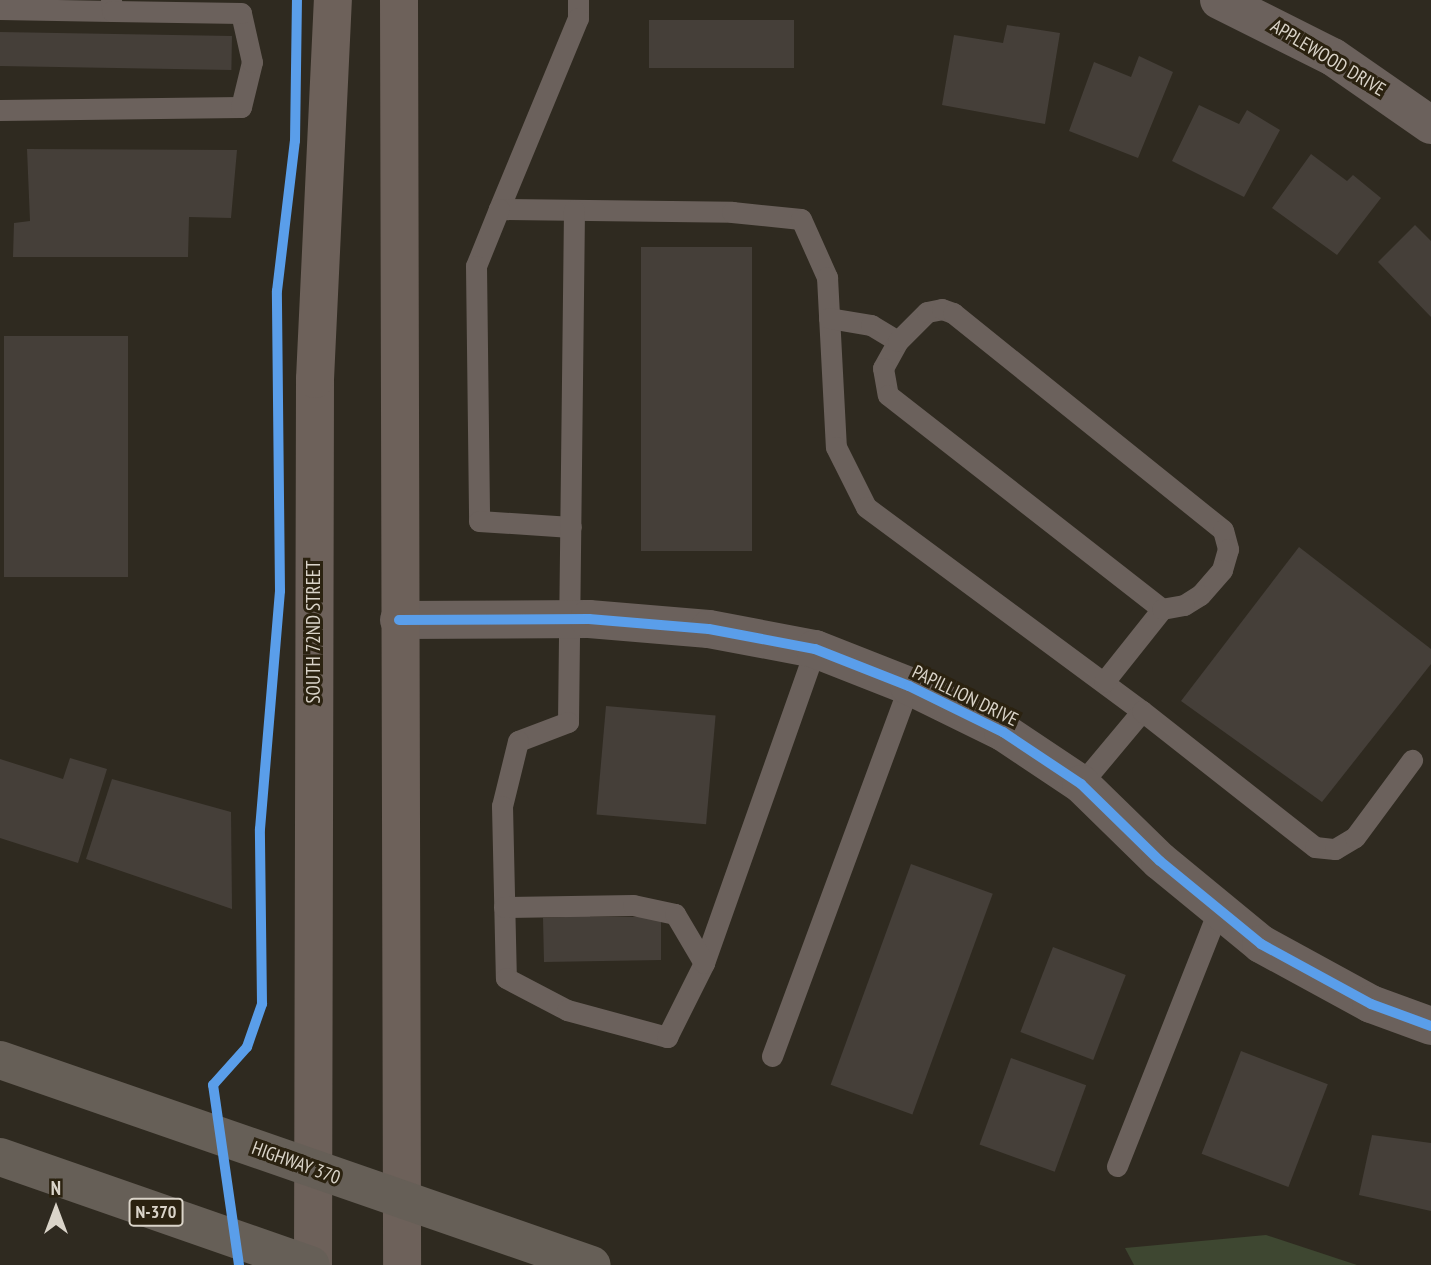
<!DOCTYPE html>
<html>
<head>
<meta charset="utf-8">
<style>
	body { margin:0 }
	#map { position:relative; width:1431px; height:1265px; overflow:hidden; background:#2f2a20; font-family:"PT Sans Narrow",sans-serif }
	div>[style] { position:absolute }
	.green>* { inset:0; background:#3e4731 }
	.building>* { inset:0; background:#453f39; transform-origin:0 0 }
	.lane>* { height:21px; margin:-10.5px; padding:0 10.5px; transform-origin:10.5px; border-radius:10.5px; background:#6b615c }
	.street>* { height:38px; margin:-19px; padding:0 19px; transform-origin:19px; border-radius:19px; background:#6b615c }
	.primary>* { height:38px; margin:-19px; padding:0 19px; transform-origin:19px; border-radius:19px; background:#6d615a }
	.highway>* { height:38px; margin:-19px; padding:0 19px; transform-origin:19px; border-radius:19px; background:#665f57 }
	.cycleway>* { height:10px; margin:-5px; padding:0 5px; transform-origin:5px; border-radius:5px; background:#5a9eea }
	span { translate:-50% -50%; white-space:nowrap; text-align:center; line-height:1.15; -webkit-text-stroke:6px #2b2210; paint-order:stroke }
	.shield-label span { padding:2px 5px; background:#2b2210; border:2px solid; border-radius:5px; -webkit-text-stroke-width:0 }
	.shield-label { font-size:18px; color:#dad4c9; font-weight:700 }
	.street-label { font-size:19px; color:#dad4c9 }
	.north { position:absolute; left:21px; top:1174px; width:70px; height:70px; -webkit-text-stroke:5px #2b2210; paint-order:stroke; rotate:0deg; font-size:19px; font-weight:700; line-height:28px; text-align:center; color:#dad4c9 }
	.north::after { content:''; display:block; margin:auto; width:24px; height:32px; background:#dad4c9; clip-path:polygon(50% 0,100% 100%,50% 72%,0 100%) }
</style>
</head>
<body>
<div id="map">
	<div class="green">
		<div style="clip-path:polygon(1266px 1235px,1357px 1265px,1134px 1265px,1125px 1248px)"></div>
	</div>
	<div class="building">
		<div style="left:649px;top:20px;width:145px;height:48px"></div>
		<div style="clip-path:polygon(1007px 25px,1060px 33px,1045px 124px,942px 105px,954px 35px,1003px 43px)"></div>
		<div style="left:0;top:32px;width:232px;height:34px;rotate:1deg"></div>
		<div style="clip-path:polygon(1139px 56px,1173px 72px,1138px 158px,1069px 131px,1094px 62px,1131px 77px)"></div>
		<div style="clip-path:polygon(1199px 105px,1239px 124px,1247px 110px,1280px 130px,1244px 197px,1172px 161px)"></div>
		<div style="clip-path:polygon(27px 149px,237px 150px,231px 218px,189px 217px,188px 257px,13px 257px,14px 223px,30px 221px)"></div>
		<div style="clip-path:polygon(1311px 154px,1347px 181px,1353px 175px,1381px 198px,1337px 255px,1272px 208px)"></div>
		<div style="clip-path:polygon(1415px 225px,1431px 241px,1431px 317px,1378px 262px)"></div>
		<div style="left:641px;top:247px;width:111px;height:304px"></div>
		<div style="left:128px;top:336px;width:241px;height:124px;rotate:90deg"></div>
		<div style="clip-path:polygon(1299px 547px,1431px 649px,1431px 664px,1322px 802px,1181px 701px)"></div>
		<div style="left:606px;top:706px;width:110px;height:109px;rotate:5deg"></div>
		<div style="clip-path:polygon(70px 758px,107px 769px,78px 863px,0 838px,0 759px,63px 779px)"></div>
		<div style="clip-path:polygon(112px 779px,231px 812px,232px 909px,86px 859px)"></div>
		<div style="left:911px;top:864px;width:87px;height:235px;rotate:20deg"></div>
		<div style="clip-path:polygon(566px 900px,590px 900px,590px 917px,661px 917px,661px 960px,544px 962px,543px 918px,566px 917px)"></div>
		<div style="left:1053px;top:947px;width:78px;height:91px;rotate:21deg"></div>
		<div style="left:1241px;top:1051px;width:93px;height:110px;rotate:21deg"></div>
		<div style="left:1011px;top:1058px;width:80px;height:92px;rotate:20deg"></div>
		<div style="clip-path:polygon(1372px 1135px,1431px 1143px,1431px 1211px,1359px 1195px)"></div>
	</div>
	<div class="lane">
		<div style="left:578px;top:0;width:18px;rotate:90deg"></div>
		<div style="left:578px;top:18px;width:207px;rotate:112.5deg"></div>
		<div style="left:499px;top:209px;width:233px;rotate:0.7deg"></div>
		<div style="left:732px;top:212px;width:69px;rotate:5.8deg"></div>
		<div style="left:801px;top:219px;width:64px;rotate:65.9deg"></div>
		<div style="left:827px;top:277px;width:170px;rotate:87deg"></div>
		<div style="left:836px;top:447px;width:67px;rotate:63.4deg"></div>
		<div style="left:866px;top:507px;width:343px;rotate:36.5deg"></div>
		<div style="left:1142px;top:711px;width:95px;rotate:129.9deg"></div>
		<div style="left:0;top:9px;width:112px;rotate:1deg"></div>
		<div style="left:112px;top:11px;width:11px;rotate:-95deg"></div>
		<div style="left:0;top:110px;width:241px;rotate:-0.7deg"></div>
		<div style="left:241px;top:107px;width:46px;rotate:-76.3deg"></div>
		<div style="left:252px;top:62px;width:50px;rotate:-102.7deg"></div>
		<div style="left:241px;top:13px;width:129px;rotate:-179.1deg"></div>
		<div style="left:499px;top:209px;width:61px;rotate:112deg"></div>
		<div style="left:476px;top:266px;width:255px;rotate:89.3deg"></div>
		<div style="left:479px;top:521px;width:92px;rotate:3.7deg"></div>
		<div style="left:574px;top:210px;width:512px;rotate:90.67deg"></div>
		<div style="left:568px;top:722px;width:53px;rotate:159.2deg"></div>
		<div style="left:518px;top:741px;width:67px;rotate:103.8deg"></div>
		<div style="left:502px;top:806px;width:172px;rotate:88.7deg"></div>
		<div style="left:506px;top:978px;width:69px;rotate:27.7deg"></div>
		<div style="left:567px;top:1010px;width:104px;rotate:15.1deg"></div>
		<div style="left:667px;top:1037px;width:83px;rotate:-63.4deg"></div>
		<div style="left:704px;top:963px;width:333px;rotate:-70.5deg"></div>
		<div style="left:829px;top:318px;width:43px;rotate:9.5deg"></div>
		<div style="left:871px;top:325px;width:31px;rotate:31deg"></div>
		<div style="left:898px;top:341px;width:31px;rotate:119deg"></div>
		<div style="left:883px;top:368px;width:27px;rotate:80deg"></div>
		<div style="left:888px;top:395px;width:348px;rotate:38deg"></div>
		<div style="left:1162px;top:609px;width:93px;rotate:128.5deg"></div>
		<div style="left:898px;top:341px;width:41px;rotate:-45deg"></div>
		<div style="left:927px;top:312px;width:15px;rotate:-11deg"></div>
		<div style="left:942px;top:309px;width:12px;rotate:20deg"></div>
		<div style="left:953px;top:313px;width:346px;rotate:38.8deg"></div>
		<div style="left:1223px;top:530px;width:20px;rotate:75deg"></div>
		<div style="left:1228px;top:549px;width:22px;rotate:106deg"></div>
		<div style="left:1222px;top:570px;width:33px;rotate:131deg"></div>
		<div style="left:1200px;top:595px;width:19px;rotate:148deg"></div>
		<div style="left:1184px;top:605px;width:22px;rotate:170deg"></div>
		<div style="left:1142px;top:711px;width:220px;rotate:38.2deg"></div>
		<div style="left:1315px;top:847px;width:20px;rotate:6deg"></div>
		<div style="left:1335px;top:849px;width:23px;rotate:-31deg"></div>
		<div style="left:1355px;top:837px;width:96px;rotate:-53.5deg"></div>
		<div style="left:504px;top:907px;width:129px;rotate:-0.9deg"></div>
		<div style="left:633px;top:905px;width:43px;rotate:12.1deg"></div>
		<div style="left:675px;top:914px;width:57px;rotate:59.4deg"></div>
		<div style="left:772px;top:1056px;width:395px;rotate:-69.7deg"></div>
		<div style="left:1117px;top:1166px;width:277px;rotate:-68.4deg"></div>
	</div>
	<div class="street">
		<div style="left:1219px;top:0;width:127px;rotate:26.6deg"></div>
		<div style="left:1333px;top:57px;width:119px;rotate:34.8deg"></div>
		<div style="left:399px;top:620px;width:190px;rotate:-0.3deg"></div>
		<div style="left:589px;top:619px;width:120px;rotate:4.8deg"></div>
		<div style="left:709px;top:629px;width:108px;rotate:10.7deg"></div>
		<div style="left:815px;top:649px;width:101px;rotate:21.5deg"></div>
		<div style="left:909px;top:686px;width:105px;rotate:26.1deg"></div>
		<div style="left:1003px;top:732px;width:94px;rotate:33.7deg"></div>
		<div style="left:1081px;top:784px;width:110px;rotate:44.3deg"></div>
		<div style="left:1160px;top:861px;width:131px;rotate:39.4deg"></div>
		<div style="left:1261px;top:944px;width:125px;rotate:28.6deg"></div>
		<div style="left:1371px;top:1004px;width:64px;rotate:20.1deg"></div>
	</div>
	<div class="primary">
		<div style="left:399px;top:0;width:1265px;rotate:89.86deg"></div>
		<div style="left:313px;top:1265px;width:886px;rotate:-89.87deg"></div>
		<div style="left:315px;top:379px;width:379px;rotate:-87.3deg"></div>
	</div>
	<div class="highway">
		<div style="left:0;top:1060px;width:626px;rotate:19.1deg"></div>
		<div style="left:0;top:1157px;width:329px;rotate:19.2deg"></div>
	</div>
	<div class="cycleway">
		<div style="left:399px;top:620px;width:190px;rotate:-0.3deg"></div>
		<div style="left:589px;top:619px;width:120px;rotate:4.8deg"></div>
		<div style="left:709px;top:629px;width:108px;rotate:10.7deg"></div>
		<div style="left:815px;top:649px;width:101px;rotate:21.5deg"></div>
		<div style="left:909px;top:686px;width:105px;rotate:26.1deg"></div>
		<div style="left:1003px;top:732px;width:94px;rotate:33.7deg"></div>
		<div style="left:1081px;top:784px;width:110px;rotate:44.3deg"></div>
		<div style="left:1160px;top:861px;width:131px;rotate:39.4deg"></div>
		<div style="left:1261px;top:944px;width:125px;rotate:28.6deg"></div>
		<div style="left:1371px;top:1004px;width:64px;rotate:20.1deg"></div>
		<div style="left:239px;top:1265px;width:182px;rotate:-98.2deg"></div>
		<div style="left:213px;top:1085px;width:51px;rotate:-48.2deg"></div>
		<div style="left:247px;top:1047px;width:46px;rotate:-70.8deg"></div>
		<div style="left:262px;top:1004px;width:175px;rotate:-90.7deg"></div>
		<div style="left:260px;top:829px;width:239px;rotate:-85.2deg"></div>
		<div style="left:280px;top:591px;width:300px;rotate:-90.6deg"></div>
		<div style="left:277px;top:291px;width:151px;rotate:-83.2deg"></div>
		<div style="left:295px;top:141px;width:141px;rotate:-89.2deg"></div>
	</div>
	<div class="shield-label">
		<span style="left:156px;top:1212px">N-370</span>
	</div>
	<div class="street-label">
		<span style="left:1328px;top:58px;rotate:31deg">APPLEWOOD DRIVE</span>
		<span style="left:314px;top:632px;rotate:-90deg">SOUTH 72ND STREET</span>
		<span style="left:965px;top:696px;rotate:26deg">PAPILLION DRIVE</span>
		<span style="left:296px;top:1163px;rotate:20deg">HIGHWAY 370</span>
	</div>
	<div class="north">N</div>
</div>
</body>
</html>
